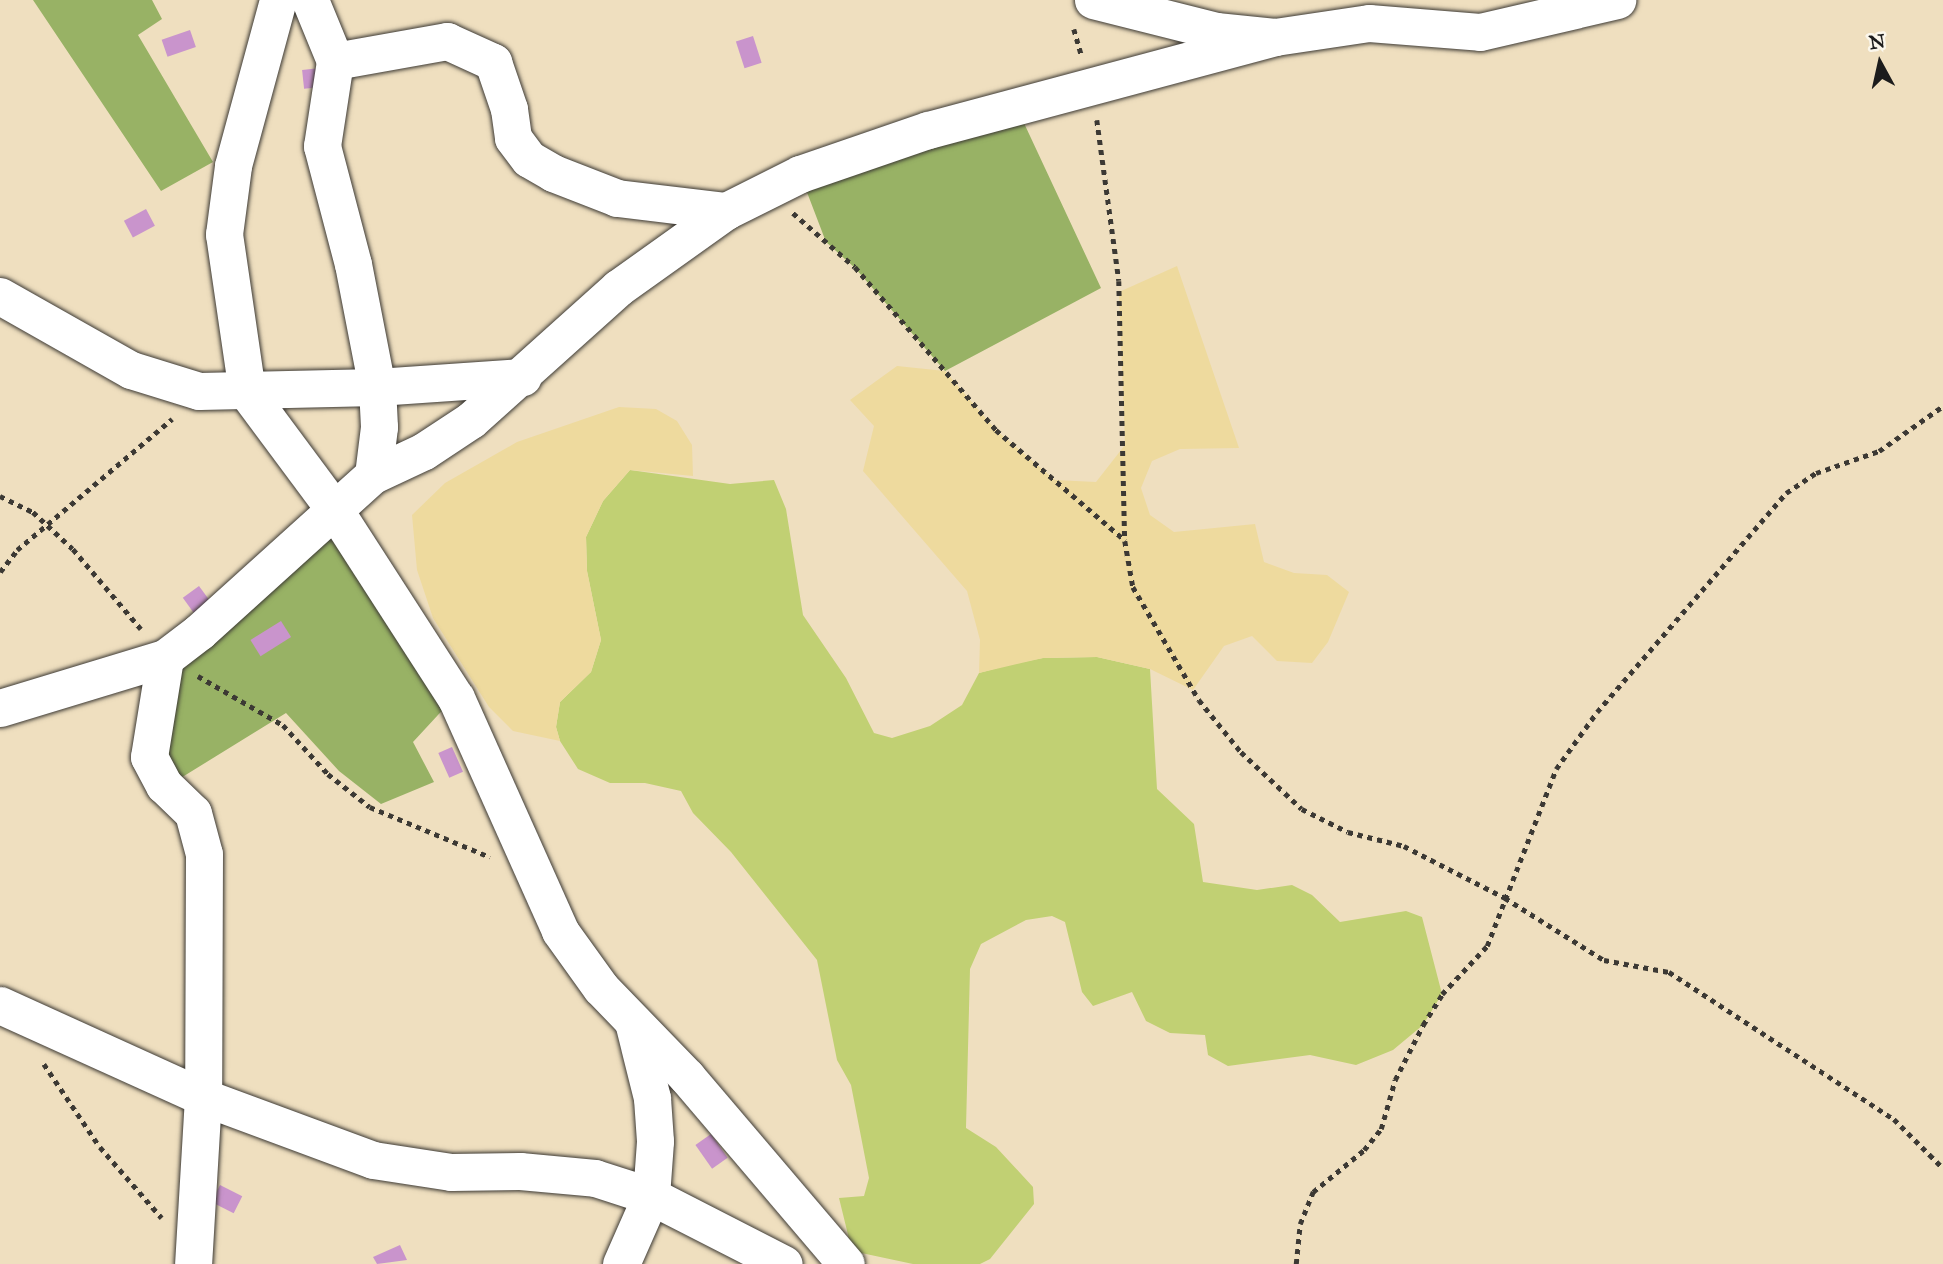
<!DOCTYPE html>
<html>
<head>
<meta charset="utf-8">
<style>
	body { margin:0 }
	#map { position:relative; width:1943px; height:1264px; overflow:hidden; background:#efdfbf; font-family:"IM FELL Great Primer",serif }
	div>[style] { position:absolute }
	.green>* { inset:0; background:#c1d073 }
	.forest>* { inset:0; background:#98b265 }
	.sand>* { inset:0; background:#eeda9e }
	.building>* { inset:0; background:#c994cc; transform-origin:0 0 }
	.path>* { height:4.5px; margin-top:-2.25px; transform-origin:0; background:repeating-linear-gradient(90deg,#3c3934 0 5px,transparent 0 10px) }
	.roads { filter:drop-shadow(0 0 2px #3c3934) drop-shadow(0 0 2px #3c3934) }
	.street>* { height:37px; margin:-18.5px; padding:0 18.5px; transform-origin:18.5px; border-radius:18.5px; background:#fff }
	span { translate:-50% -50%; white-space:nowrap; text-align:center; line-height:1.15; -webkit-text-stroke:6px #fbf7ec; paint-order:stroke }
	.north { position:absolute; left:1845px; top:28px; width:70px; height:70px; -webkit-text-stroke:5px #fbf7ec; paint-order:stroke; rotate:352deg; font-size:19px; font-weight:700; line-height:28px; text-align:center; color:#1c1c1c }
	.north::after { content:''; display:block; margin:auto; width:24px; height:32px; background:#1c1c1c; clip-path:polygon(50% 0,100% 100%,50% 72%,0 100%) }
</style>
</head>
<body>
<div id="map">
	<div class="green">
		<div style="clip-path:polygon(630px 470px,730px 484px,774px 480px,786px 509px,803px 615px,846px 678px,874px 733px,892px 738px,930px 726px,962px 705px,979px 673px,1012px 664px,1043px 658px,1097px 657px,1150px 669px,1157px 789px,1194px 824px,1203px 882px,1257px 890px,1292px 885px,1312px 895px,1340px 922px,1406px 911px,1422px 917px,1442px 994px,1423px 1025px,1393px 1050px,1356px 1065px,1310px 1055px,1228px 1066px,1208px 1055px,1205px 1035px,1170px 1033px,1146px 1021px,1132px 992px,1093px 1006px,1082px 992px,1065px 922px,1052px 916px,1026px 920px,981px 944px,970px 969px,966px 1128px,996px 1147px,1033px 1187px,1034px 1204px,990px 1259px,980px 1264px,913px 1264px,852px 1251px,839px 1198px,864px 1196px,869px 1178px,851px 1085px,837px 1060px,817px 960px,731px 852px,693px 813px,681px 791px,645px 783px,610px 783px,578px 769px,560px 741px,556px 727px,560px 702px,591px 672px,601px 640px,587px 571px,586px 537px,603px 501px)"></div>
	</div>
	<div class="forest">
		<div style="clip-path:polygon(33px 0,152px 0,162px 19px,138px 35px,213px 162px,161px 191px)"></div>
		<div style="clip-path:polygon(1016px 106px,1101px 288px,945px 371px,855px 268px,826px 242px,800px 174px)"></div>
		<div style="clip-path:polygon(332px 516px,450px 702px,413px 742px,434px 782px,381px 804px,339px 771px,286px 713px,171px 784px,161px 683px)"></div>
	</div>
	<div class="sand">
		<div style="clip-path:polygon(1177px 266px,1239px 448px,1180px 449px,1152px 461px,1141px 488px,1150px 515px,1174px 532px,1255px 524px,1264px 562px,1294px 573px,1327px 575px,1349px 592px,1328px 642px,1312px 663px,1277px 661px,1252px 636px,1224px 646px,1193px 690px,1150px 669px,1097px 657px,1043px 658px,979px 673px,980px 640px,967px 591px,863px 471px,874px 426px,850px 400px,897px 366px,945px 371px,996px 430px,1055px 480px,1096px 482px,1125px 445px,1119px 292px)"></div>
		<div style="clip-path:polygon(619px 407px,656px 409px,677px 421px,692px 445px,693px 476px,630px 470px,603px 501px,586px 537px,587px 571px,601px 640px,591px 672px,560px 702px,556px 727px,560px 741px,513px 731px,489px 707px,433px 618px,417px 570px,412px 515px,445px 483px,517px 442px)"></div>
	</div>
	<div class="building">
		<div style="left:190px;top:30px;width:18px;height:30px;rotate:71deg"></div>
		<div style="left:753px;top:36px;width:28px;height:18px;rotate:72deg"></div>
		<div style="left:320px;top:68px;width:19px;height:18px;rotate:84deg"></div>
		<div style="left:146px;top:209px;width:19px;height:25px;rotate:62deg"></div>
		<div style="left:199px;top:586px;width:19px;height:20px;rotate:54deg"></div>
		<div style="left:281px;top:621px;width:19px;height:36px;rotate:58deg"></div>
		<div style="left:452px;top:747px;width:27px;height:15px;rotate:66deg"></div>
		<div style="left:711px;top:1134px;width:29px;height:19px;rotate:55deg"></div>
		<div style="left:220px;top:1185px;width:25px;height:19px;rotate:27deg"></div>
		<div style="clip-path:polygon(400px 1245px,407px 1260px,377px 1264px,373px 1257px)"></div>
	</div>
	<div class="path">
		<div style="left:1074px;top:29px;width:26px;rotate:74deg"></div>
		<div style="left:1097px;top:120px;width:162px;rotate:82.2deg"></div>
		<div style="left:1119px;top:281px;width:260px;rotate:88.7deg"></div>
		<div style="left:1125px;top:541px;width:47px;rotate:80.1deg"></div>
		<div style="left:1133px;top:587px;width:131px;rotate:59.7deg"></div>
		<div style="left:1199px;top:700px;width:67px;rotate:51.1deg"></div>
		<div style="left:1241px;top:752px;width:83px;rotate:43.1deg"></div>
		<div style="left:1302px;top:809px;width:51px;rotate:26.6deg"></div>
		<div style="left:1348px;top:832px;width:58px;rotate:14deg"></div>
		<div style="left:1404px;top:846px;width:114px;rotate:27.2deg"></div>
		<div style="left:1505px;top:898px;width:117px;rotate:32.1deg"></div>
		<div style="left:1604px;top:960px;width:66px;rotate:10.5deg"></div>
		<div style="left:1669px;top:972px;width:269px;rotate:33.2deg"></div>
		<div style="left:1894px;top:1119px;width:69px;rotate:45deg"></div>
		<div style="left:793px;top:213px;width:82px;rotate:41.1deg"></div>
		<div style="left:855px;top:267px;width:216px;rotate:49.1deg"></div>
		<div style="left:996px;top:430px;width:170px;rotate:40.5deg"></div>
		<div style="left:0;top:496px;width:37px;rotate:26deg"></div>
		<div style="left:33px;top:512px;width:54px;rotate:42.8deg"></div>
		<div style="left:73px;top:549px;width:105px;rotate:49.6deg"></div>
		<div style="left:0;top:572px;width:28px;rotate:-52deg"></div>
		<div style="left:17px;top:550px;width:203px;rotate:-40.2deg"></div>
		<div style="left:198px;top:676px;width:98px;rotate:30deg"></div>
		<div style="left:283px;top:725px;width:67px;rotate:47.4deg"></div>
		<div style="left:328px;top:774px;width:53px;rotate:38.2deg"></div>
		<div style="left:370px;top:807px;width:130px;rotate:22.6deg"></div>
		<div style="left:44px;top:1064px;width:100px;rotate:56deg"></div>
		<div style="left:100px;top:1147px;width:94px;rotate:48.9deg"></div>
		<div style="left:1296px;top:1264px;width:40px;rotate:-84.3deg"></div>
		<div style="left:1300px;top:1224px;width:35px;rotate:-68deg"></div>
		<div style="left:1313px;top:1192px;width:66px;rotate:-39.5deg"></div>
		<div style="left:1364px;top:1150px;width:27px;rotate:-51deg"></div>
		<div style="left:1381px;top:1129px;width:51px;rotate:-74.1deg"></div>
		<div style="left:1395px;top:1080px;width:62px;rotate:-63deg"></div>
		<div style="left:1423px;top:1025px;width:36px;rotate:-58deg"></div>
		<div style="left:1442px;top:994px;width:66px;rotate:-46.8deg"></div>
		<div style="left:1487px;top:946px;width:190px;rotate:-68.7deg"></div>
		<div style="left:1556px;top:769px;width:70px;rotate:-54.3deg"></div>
		<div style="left:1597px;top:712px;width:289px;rotate:-49.2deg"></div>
		<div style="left:1786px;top:493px;width:36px;rotate:-34deg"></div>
		<div style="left:1816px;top:473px;width:67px;rotate:-19.2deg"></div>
		<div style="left:1879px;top:451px;width:78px;rotate:-35.1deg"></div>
	</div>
	<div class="roads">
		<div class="street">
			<div style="left:278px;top:0;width:172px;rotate:105.2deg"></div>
			<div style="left:233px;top:166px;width:69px;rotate:97.5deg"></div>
			<div style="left:224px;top:234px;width:160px;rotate:81.7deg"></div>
			<div style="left:247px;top:392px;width:146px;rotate:53.4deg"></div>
			<div style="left:334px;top:509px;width:225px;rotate:57.2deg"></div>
			<div style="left:456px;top:698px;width:255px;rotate:65.9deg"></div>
			<div style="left:560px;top:931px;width:70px;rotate:54.3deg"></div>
			<div style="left:601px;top:988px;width:124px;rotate:46deg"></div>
			<div style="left:687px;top:1077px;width:245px;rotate:49.6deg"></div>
			<div style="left:310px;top:0;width:66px;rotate:67.7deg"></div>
			<div style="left:335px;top:61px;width:86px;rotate:98.7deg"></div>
			<div style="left:322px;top:146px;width:122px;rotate:75.3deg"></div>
			<div style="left:353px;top:264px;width:125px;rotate:79deg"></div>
			<div style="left:377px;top:387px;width:40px;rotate:87.1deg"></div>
			<div style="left:379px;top:427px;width:48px;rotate:97.1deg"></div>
			<div style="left:1093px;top:0;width:127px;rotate:14.1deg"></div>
			<div style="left:1216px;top:31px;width:59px;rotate:5.8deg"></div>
			<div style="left:1275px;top:37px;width:95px;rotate:-8.5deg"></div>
			<div style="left:1369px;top:23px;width:111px;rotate:4.6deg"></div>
			<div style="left:1480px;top:32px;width:141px;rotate:-13.1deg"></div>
			<div style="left:335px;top:61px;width:114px;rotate:-10.1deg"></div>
			<div style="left:447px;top:41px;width:51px;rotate:24.5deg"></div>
			<div style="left:493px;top:62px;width:50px;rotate:71.2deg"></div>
			<div style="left:509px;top:109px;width:29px;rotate:82deg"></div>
			<div style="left:513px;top:138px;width:26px;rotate:53deg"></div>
			<div style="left:529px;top:159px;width:28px;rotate:30deg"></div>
			<div style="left:553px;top:173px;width:69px;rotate:21.3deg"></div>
			<div style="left:617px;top:198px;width:110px;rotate:6.8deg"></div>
			<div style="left:0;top:296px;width:150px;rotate:29.5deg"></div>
			<div style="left:131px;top:370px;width:71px;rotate:17.2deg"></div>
			<div style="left:199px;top:391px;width:178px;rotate:-1.3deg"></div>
			<div style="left:377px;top:387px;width:146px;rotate:-3.9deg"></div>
			<div style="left:165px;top:658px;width:100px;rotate:99.2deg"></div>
			<div style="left:149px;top:757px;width:32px;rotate:62deg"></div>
			<div style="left:164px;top:785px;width:40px;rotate:44deg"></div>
			<div style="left:193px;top:813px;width:42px;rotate:75deg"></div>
			<div style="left:204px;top:854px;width:243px;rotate:90.2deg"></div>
			<div style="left:203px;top:1097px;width:167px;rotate:93.4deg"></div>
			<div style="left:0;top:708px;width:172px;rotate:-16.9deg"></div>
			<div style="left:165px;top:658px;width:43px;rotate:-37.4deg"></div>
			<div style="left:199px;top:632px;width:234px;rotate:-42.1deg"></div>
			<div style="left:373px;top:475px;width:56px;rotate:-25.2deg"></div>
			<div style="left:424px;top:451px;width:56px;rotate:-33.4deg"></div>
			<div style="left:471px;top:420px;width:198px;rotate:-41.9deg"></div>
			<div style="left:618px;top:288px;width:133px;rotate:-35.5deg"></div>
			<div style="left:726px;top:211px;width:83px;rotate:-26.6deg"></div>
			<div style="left:800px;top:174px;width:135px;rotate:-19deg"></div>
			<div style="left:928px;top:130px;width:359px;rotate:-15deg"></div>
			<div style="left:0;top:1005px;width:223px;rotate:24.4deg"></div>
			<div style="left:203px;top:1097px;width:181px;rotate:20.3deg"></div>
			<div style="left:373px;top:1160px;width:79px;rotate:8.7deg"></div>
			<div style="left:451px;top:1172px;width:69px;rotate:-0.8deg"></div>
			<div style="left:520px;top:1171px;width:75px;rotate:5.3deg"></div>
			<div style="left:595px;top:1178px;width:59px;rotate:17.8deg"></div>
			<div style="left:651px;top:1196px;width:149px;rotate:27.1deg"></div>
			<div style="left:621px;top:1264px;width:74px;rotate:-66.2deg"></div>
			<div style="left:651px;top:1196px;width:55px;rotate:-85.8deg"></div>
			<div style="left:655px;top:1141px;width:43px;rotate:-94deg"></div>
			<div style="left:652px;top:1098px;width:78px;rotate:-104deg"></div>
		</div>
	</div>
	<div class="north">N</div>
</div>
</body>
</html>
